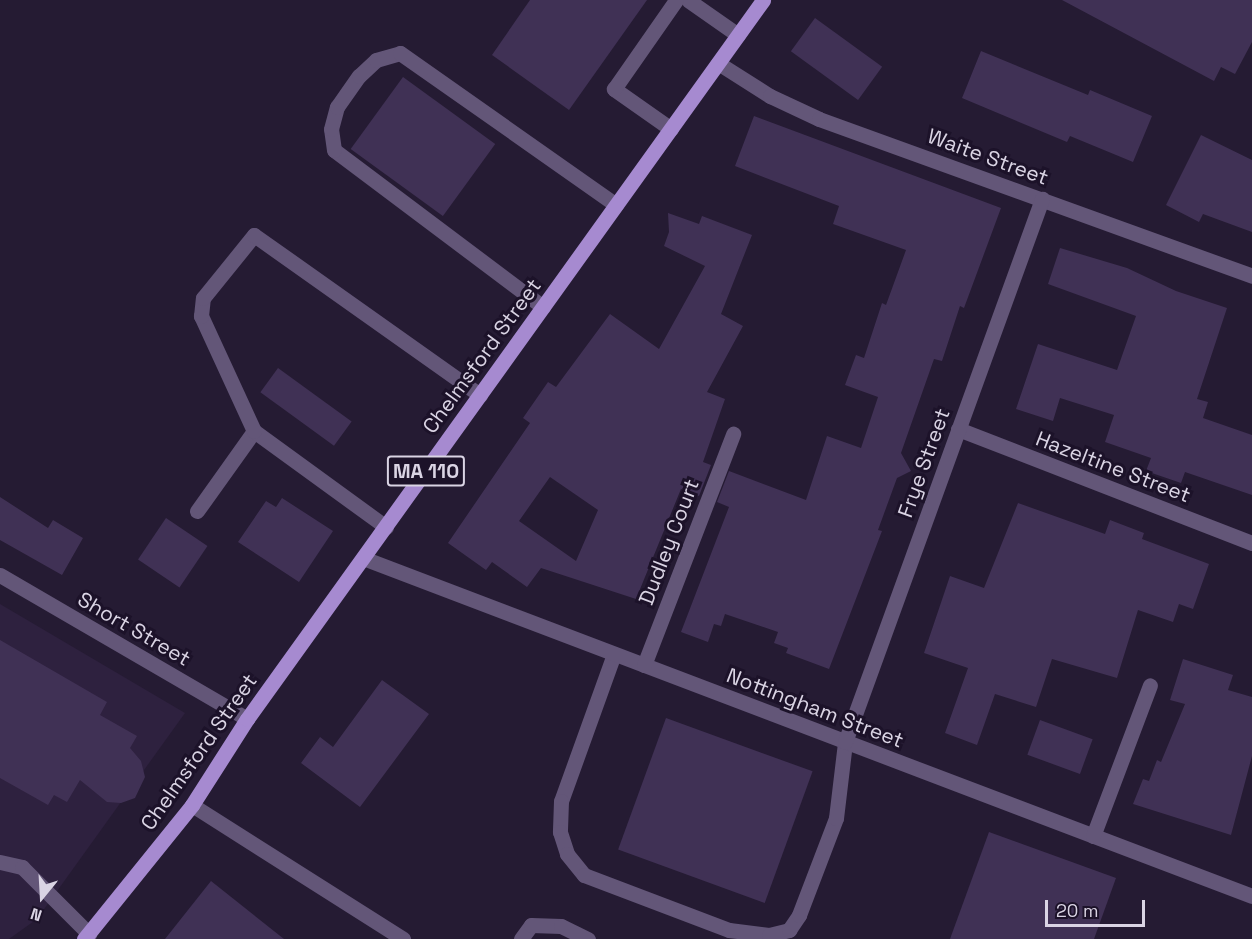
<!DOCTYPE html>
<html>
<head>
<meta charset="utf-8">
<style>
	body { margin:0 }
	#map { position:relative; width:1252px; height:939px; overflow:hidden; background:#251b33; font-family:"Space Grotesk",sans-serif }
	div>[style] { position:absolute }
	.built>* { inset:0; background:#2e213f }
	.building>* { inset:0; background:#403155; transform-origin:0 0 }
	.service>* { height:15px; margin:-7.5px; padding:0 7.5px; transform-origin:7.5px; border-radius:7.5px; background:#635678 }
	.minor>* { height:15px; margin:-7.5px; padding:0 7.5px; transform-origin:7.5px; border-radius:7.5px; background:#635678 }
	.primary>* { height:15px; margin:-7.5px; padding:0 7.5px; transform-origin:7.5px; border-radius:7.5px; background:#a68ad0 }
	span { translate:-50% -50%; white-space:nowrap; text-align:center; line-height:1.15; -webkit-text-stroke:6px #1c1229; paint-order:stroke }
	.shield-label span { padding:2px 4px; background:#1c1229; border:2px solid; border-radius:4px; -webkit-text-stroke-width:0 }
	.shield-label { font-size:20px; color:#dad4e4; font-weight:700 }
	.street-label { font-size:21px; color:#dad4e4 }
	.north { position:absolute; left:12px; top:867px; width:60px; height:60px; -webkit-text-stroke:4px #1c1229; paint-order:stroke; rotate:198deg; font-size:16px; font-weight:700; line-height:24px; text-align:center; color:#dad4e4 }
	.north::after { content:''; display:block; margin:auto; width:21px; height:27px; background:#dad4e4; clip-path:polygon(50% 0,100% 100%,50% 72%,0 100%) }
	.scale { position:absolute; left:1045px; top:900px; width:100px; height:27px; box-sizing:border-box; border:3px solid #dad4e4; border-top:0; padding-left:8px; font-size:18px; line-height:21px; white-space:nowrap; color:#dad4e4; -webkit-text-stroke:4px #1c1229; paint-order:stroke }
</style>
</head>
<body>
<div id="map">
	<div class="built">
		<div style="clip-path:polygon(0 604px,185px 713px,37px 919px,9px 939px,0 939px)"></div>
	</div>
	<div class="building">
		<div style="clip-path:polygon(530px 0,647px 0,569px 110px,492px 55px)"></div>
		<div style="clip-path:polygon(1062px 0,1252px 0,1252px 42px,1235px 74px,1221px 67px,1214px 81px)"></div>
		<div style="left:815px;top:18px;width:83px;height:41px;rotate:36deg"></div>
		<div style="clip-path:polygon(981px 51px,1088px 95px,1090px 90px,1152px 116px,1133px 162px,1070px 136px,1067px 142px,962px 98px)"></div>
		<div style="left:403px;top:77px;width:114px;height:89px;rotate:36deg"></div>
		<div style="clip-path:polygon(754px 116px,1001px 208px,964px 308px,960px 306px,942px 361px,934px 359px,901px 453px,911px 471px,897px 478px,878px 530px,882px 531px,829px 669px,786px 653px,788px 648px,774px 643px,778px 632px,725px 614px,721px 626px,714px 624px,708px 642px,681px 632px,729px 507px,717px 502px,729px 471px,806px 500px,827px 436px,861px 448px,878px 397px,845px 385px,856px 355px,864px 358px,882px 303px,886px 305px,906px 250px,833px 224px,839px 206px,735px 166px)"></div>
		<div style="clip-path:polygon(1201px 135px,1252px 160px,1252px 232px,1203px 214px,1199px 222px,1166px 205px)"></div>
		<div style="clip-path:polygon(evenodd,668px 213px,699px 224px,702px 216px,752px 235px,721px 314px,743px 326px,707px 392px,725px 399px,703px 462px,711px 465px,699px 496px,681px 489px,636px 599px,541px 568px,527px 587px,492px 562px,486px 570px,448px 543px,530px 423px,523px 418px,548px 382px,556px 387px,610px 314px,659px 349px,705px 266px,664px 246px,669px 232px,668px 213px,550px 477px,598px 510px,576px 561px,519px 521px,550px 477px)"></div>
		<div style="clip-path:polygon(1060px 248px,1127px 268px,1176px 291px,1227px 308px,1197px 399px,1208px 402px,1203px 418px,1252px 435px,1252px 495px,1185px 472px,1181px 483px,1146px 471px,1151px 458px,1105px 442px,1114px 415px,1060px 398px,1053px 421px,1016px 409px,1038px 344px,1117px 370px,1136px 316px,1048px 284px)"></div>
		<div style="left:278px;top:368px;width:91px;height:30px;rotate:36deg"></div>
		<div style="clip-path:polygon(0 497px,48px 528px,53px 520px,83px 538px,62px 575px,0 540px)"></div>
		<div style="clip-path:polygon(282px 498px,333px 531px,299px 582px,238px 542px,266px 501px,276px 507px)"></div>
		<div style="clip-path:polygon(1018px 503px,1105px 534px,1110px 520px,1144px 533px,1142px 539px,1209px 564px,1193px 609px,1179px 604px,1173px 622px,1138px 610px,1117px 678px,1052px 659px,1036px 707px,995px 694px,977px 745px,945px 733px,968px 668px,924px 653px,950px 576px,984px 588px)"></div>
		<div style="left:166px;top:518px;width:50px;height:50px;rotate:34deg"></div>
		<div style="clip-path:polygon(0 640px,107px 702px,100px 715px,137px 736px,130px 748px,141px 761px,145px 777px,135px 798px,121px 803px,107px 802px,80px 780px,67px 802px,54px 795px,48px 805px,0 778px)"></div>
		<div style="clip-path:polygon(1183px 659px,1233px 675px,1228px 690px,1252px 697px,1252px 756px,1231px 835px,1133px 804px,1143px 779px,1149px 781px,1157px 760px,1161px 762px,1185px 704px,1170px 700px)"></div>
		<div style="clip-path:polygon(382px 680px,429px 714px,360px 807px,301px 763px,320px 737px,333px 747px)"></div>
		<div style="left:666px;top:718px;width:156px;height:140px;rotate:20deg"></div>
		<div style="left:1040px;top:720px;width:56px;height:37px;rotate:20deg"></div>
		<div style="clip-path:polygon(989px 832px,1116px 878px,1094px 939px,950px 939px)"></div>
		<div style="clip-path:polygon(211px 881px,284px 939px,165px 939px)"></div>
	</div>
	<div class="service">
		<div style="left:688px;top:0;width:61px;rotate:35deg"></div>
		<div style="left:671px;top:129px;width:70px;rotate:-144.9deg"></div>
		<div style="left:614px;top:89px;width:108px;rotate:-55.1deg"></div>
		<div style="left:543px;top:307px;width:261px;rotate:-143.1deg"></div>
		<div style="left:334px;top:150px;width:21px;rotate:-98deg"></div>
		<div style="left:331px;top:129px;width:23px;rotate:-75deg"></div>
		<div style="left:337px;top:107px;width:38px;rotate:-55deg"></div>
		<div style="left:359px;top:76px;width:23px;rotate:-43deg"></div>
		<div style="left:376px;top:60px;width:25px;rotate:-16deg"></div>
		<div style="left:400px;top:53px;width:264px;rotate:35.1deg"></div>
		<div style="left:197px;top:511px;width:98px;rotate:-54.5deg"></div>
		<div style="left:386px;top:527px;width:163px;rotate:-144deg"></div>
		<div style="left:254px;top:431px;width:127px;rotate:-114.7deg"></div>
		<div style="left:201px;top:316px;width:18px;rotate:-84deg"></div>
		<div style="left:203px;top:298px;width:81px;rotate:-51deg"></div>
		<div style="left:254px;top:235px;width:277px;rotate:35.3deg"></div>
		<div style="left:614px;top:654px;width:156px;rotate:109.8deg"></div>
		<div style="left:561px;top:801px;width:31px;rotate:92deg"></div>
		<div style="left:560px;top:832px;width:23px;rotate:72deg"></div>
		<div style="left:567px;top:854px;width:27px;rotate:51deg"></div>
		<div style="left:584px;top:875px;width:155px;rotate:20.8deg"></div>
		<div style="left:729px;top:930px;width:40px;rotate:7.1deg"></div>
		<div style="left:769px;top:935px;width:21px;rotate:-14deg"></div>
		<div style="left:789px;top:930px;width:18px;rotate:-56deg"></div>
		<div style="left:799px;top:915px;width:104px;rotate:-69.1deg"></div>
		<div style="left:836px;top:818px;width:77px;rotate:-83.2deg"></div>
		<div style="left:192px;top:805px;width:250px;rotate:32.4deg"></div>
		<div style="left:0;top:862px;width:23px;rotate:13deg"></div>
		<div style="left:22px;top:867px;width:95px;rotate:45deg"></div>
		<div style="left:521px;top:939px;width:17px;rotate:-54deg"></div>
		<div style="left:531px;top:925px;width:30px;rotate:2deg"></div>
		<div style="left:561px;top:926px;width:30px;rotate:26deg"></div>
	</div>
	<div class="minor">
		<div style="left:718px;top:63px;width:62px;rotate:32.4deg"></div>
		<div style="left:770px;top:96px;width:54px;rotate:25.1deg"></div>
		<div style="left:819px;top:119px;width:461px;rotate:19.9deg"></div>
		<div style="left:958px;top:429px;width:315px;rotate:21.2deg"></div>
		<div style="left:363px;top:558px;width:951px;rotate:20.82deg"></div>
		<div style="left:0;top:575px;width:286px;rotate:30.2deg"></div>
		<div style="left:644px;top:665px;width:248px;rotate:-68.9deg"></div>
		<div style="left:845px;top:742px;width:578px;rotate:-70.06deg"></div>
		<div style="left:1093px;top:836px;width:161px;rotate:-69.3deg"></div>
	</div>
	<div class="primary">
		<div style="left:84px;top:939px;width:172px;rotate:-51.1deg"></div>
		<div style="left:192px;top:805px;width:102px;rotate:-57.4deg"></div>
		<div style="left:247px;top:719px;width:885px;rotate:-54.33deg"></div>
	</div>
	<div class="shield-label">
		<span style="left:426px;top:471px">MA 110</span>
	</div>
	<div class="street-label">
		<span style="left:988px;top:157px;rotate:20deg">Waite Street</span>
		<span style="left:482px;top:356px;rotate:-54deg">Chelmsford Street</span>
		<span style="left:924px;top:463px;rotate:-70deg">Frye Street</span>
		<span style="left:1113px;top:467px;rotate:21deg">Hazeltine Street</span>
		<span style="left:669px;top:542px;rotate:-69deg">Dudley Court</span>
		<span style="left:134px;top:629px;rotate:30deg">Short Street</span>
		<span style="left:815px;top:708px;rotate:21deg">Nottingham Street</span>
		<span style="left:199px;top:752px;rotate:-55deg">Chelmsford Street</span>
	</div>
	<div class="north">N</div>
	<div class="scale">20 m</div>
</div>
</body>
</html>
